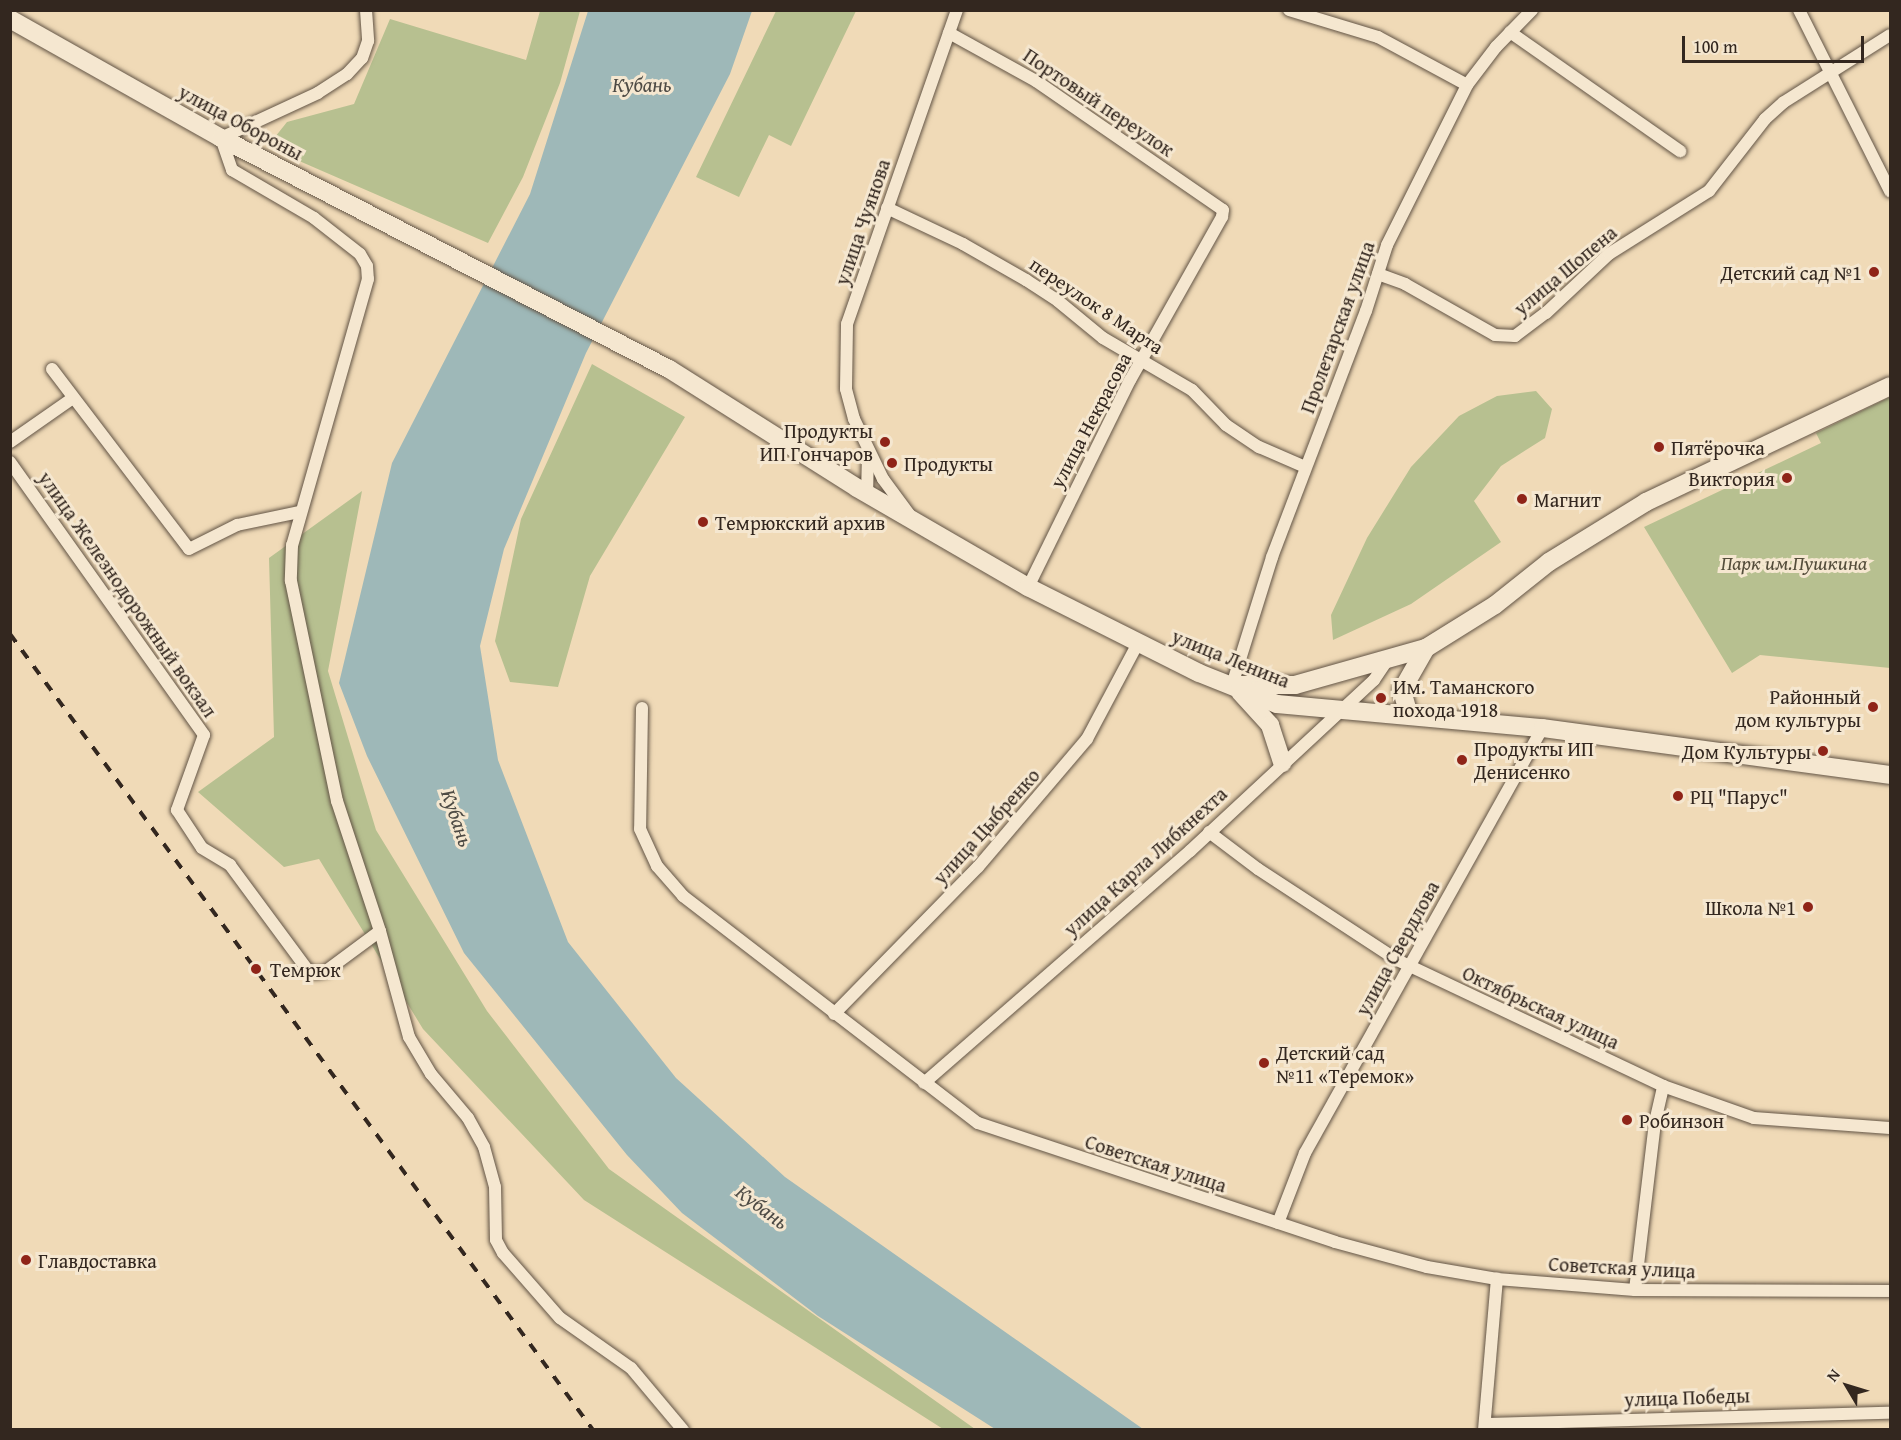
<!DOCTYPE html>
<html>
<head>
<meta charset="utf-8">
<style>
	body { margin:0 }
	#map { position:relative; width:1901px; height:1440px; overflow:hidden; background:#f0dab7; font-family:"Gentium Book Plus",serif }
	div>[style] { position:absolute }
	.green>* { inset:0; background:#b7c090 }
	.water>* { inset:0; background:#9eb8b8 }
	.roads { filter:drop-shadow(0 0 2px #625445) drop-shadow(0 0 2px #625445) }
	.street>* { height:12px; margin:-6px; padding:0 6px; transform-origin:6px; border-radius:6px; background:#f5e7d0 }
	.secondary>* { height:18px; margin:-9px; padding:0 9px; transform-origin:9px; border-radius:9px; background:#f5e7d0 }
	.rail>* { height:4px; margin-top:-2px; transform-origin:0; background:repeating-linear-gradient(90deg,#33271f 0 10px,transparent 0 20px) }
	.dots>* { width:16px; height:16px; translate:-50% -50%; box-sizing:border-box; border:3px solid #f5e7d0; border-radius:50% }
	span { translate:-50% -50%; white-space:nowrap; text-align:center; line-height:1.15; -webkit-text-stroke:6px #f5e7d0; paint-order:stroke }
	.street-label { font-size:20px; color:#33271f }
	.poi-label { font-size:20px; color:#33271f }
	.right { translate:-100% -50%; text-align:right }
	.left { translate:0 -50%; text-align:left }
	.park-label { font-size:20px; color:#544d3b; font-style:italic }
	.water-label { font-size:21px; color:#4e4b45; font-style:italic }
	.frame { position:absolute; inset:0; border:12px solid #33271f; pointer-events:none }
	.north { position:absolute; left:1817px; top:1356px; width:60px; height:60px; -webkit-text-stroke:4px #f5e7d0; paint-order:stroke; rotate:308deg; font-size:16px; font-weight:700; line-height:24px; text-align:center; color:#33271f }
	.north::after { content:''; display:block; margin:auto; width:21px; height:27px; background:#33271f; clip-path:polygon(50% 0,100% 100%,50% 72%,0 100%) }
	.scale { position:absolute; left:1682px; top:36px; width:182px; height:27px; box-sizing:border-box; border:3px solid #33271f; border-top:0; padding-left:8px; font-size:18px; line-height:21px; white-space:nowrap; color:#33271f; -webkit-text-stroke:4px #f5e7d0; paint-order:stroke }
</style>
</head>
<body>
<div id="map">
	<div class="green">
		<div style="clip-path:polygon(540px 11px,580px 11px,560px 83px,523px 177px,488px 243px,267px 147px,287px 122px,354px 104px,390px 19px,526px 60px)"></div>
		<div style="clip-path:polygon(776px 11px,856px 11px,791px 146px,769px 135px,739px 197px,696px 177px)"></div>
		<div style="clip-path:polygon(592px 364px,685px 417px,590px 576px,558px 687px,510px 682px,495px 641px,521px 519px)"></div>
		<div style="clip-path:polygon(1536px 391px,1552px 409px,1545px 438px,1501px 466px,1474px 501px,1501px 542px,1411px 604px,1333px 640px,1331px 615px,1367px 538px,1411px 467px,1459px 416px,1497px 396px)"></div>
		<div style="clip-path:polygon(1890px 397px,1890px 668px,1760px 655px,1732px 673px,1644px 527px,1821px 443px,1816px 433px)"></div>
		<div style="clip-path:polygon(362px 491px,328px 671px,376px 830px,487px 1011px,609px 1169px,975px 1429px,943px 1429px,584px 1200px,423px 1029px,319px 859px,284px 867px,198px 792px,274px 737px,269px 558px)"></div>
	</div>
	<div class="water">
		<div style="clip-path:polygon(588px 11px,752px 11px,730px 74px,586px 353px,504px 549px,480px 646px,498px 760px,568px 942px,676px 1078px,785px 1177px,1143px 1429px,995px 1429px,818px 1316px,682px 1213px,627px 1155px,464px 953px,367px 756px,339px 683px,392px 463px,530px 194px)"></div>
	</div>
	<div class="roads">
		<div class="street">
			<div style="left:366px;top:10px;width:31px;rotate:86deg"></div>
			<div style="left:368px;top:41px;width:18px;rotate:109deg"></div>
			<div style="left:362px;top:58px;width:22px;rotate:133deg"></div>
			<div style="left:347px;top:74px;width:35px;rotate:147deg"></div>
			<div style="left:318px;top:93px;width:107px;rotate:155.1deg"></div>
			<div style="left:221px;top:138px;width:34px;rotate:71deg"></div>
			<div style="left:232px;top:170px;width:95px;rotate:30.3deg"></div>
			<div style="left:314px;top:218px;width:58px;rotate:38deg"></div>
			<div style="left:360px;top:254px;width:14px;rotate:60deg"></div>
			<div style="left:367px;top:266px;width:13px;rotate:86deg"></div>
			<div style="left:368px;top:279px;width:277px;rotate:105.9deg"></div>
			<div style="left:292px;top:545px;width:36px;rotate:92deg"></div>
			<div style="left:291px;top:581px;width:225px;rotate:78.2deg"></div>
			<div style="left:337px;top:801px;width:137px;rotate:71.7deg"></div>
			<div style="left:380px;top:931px;width:110px;rotate:74.7deg"></div>
			<div style="left:409px;top:1037px;width:43px;rotate:59.3deg"></div>
			<div style="left:431px;top:1074px;width:57px;rotate:49.9deg"></div>
			<div style="left:468px;top:1118px;width:33px;rotate:61deg"></div>
			<div style="left:484px;top:1147px;width:41px;rotate:74.6deg"></div>
			<div style="left:495px;top:1187px;width:53px;rotate:88.9deg"></div>
			<div style="left:496px;top:1240px;width:15px;rotate:62deg"></div>
			<div style="left:503px;top:1253px;width:86px;rotate:48.8deg"></div>
			<div style="left:560px;top:1318px;width:87px;rotate:35.2deg"></div>
			<div style="left:631px;top:1368px;width:81px;rotate:50deg"></div>
			<div style="left:1289px;top:10px;width:93px;rotate:16.9deg"></div>
			<div style="left:1378px;top:37px;width:101px;rotate:28.3deg"></div>
			<div style="left:1799px;top:10px;width:203px;rotate:63.3deg"></div>
			<div style="left:1510px;top:32px;width:208px;rotate:35deg"></div>
			<div style="left:949px;top:33px;width:99px;rotate:28.9deg"></div>
			<div style="left:1036px;top:81px;width:227px;rotate:34.6deg"></div>
			<div style="left:1223px;top:210px;width:7px;rotate:98deg"></div>
			<div style="left:1222px;top:217px;width:187px;rotate:119.4deg"></div>
			<div style="left:1130px;top:380px;width:231px;rotate:116.2deg"></div>
			<div style="left:887px;top:208px;width:84px;rotate:25.3deg"></div>
			<div style="left:963px;top:244px;width:73px;rotate:29.7deg"></div>
			<div style="left:1026px;top:280px;width:38px;rotate:33deg"></div>
			<div style="left:1058px;top:301px;width:58px;rotate:39.4deg"></div>
			<div style="left:1103px;top:338px;width:103px;rotate:30.3deg"></div>
			<div style="left:1192px;top:390px;width:49px;rotate:45.8deg"></div>
			<div style="left:1226px;top:425px;width:40px;rotate:34deg"></div>
			<div style="left:1259px;top:447px;width:50px;rotate:23.5deg"></div>
			<div style="left:1378px;top:274px;width:29px;rotate:20deg"></div>
			<div style="left:1405px;top:284px;width:103px;rotate:29.5deg"></div>
			<div style="left:1495px;top:335px;width:20px;rotate:3deg"></div>
			<div style="left:1515px;top:336px;width:39px;rotate:-37deg"></div>
			<div style="left:1546px;top:313px;width:86px;rotate:-43.1deg"></div>
			<div style="left:1609px;top:254px;width:118px;rotate:-32.2deg"></div>
			<div style="left:1709px;top:191px;width:91px;rotate:-52.1deg"></div>
			<div style="left:1765px;top:119px;width:25px;rotate:-42deg"></div>
			<div style="left:1784px;top:102px;width:125px;rotate:-32.3deg"></div>
			<div style="left:52px;top:369px;width:226px;rotate:52.7deg"></div>
			<div style="left:189px;top:549px;width:54px;rotate:-26.6deg"></div>
			<div style="left:237px;top:525px;width:63px;rotate:-11.8deg"></div>
			<div style="left:10px;top:442px;width:77px;rotate:-34.9deg"></div>
			<div style="left:10px;top:462px;width:335px;rotate:54.6deg"></div>
			<div style="left:204px;top:735px;width:80px;rotate:109.8deg"></div>
			<div style="left:177px;top:810px;width:45px;rotate:56.7deg"></div>
			<div style="left:202px;top:848px;width:33px;rotate:31deg"></div>
			<div style="left:230px;top:865px;width:129px;rotate:53.5deg"></div>
			<div style="left:307px;top:969px;width:9px;rotate:27deg"></div>
			<div style="left:315px;top:973px;width:11px;rotate:-10deg"></div>
			<div style="left:326px;top:971px;width:67px;rotate:-36.5deg"></div>
			<div style="left:867px;top:495px;width:41px;rotate:-88.6deg"></div>
			<div style="left:909px;top:514px;width:44px;rotate:-126.6deg"></div>
			<div style="left:883px;top:479px;width:67px;rotate:-115.8deg"></div>
			<div style="left:854px;top:419px;width:31px;rotate:-105deg"></div>
			<div style="left:846px;top:389px;width:65px;rotate:-89.1deg"></div>
			<div style="left:847px;top:324px;width:333px;rotate:-70.7deg"></div>
			<div style="left:1232px;top:685px;width:134px;rotate:-72.6deg"></div>
			<div style="left:1272px;top:557px;width:263px;rotate:-69.1deg"></div>
			<div style="left:1366px;top:311px;width:69px;rotate:-72.3deg"></div>
			<div style="left:1387px;top:245px;width:179px;rotate:-63.4deg"></div>
			<div style="left:1467px;top:85px;width:48px;rotate:-52.7deg"></div>
			<div style="left:1496px;top:47px;width:52px;rotate:-45.8deg"></div>
			<div style="left:642px;top:708px;width:121px;rotate:90.9deg"></div>
			<div style="left:640px;top:829px;width:41px;rotate:65.3deg"></div>
			<div style="left:657px;top:866px;width:40px;rotate:49deg"></div>
			<div style="left:683px;top:896px;width:372px;rotate:37.6deg"></div>
			<div style="left:978px;top:1123px;width:376px;rotate:18.4deg"></div>
			<div style="left:1335px;top:1242px;width:95px;rotate:15.2deg"></div>
			<div style="left:1427px;top:1267px;width:71px;rotate:9.7deg"></div>
			<div style="left:1497px;top:1279px;width:138px;rotate:4.6deg"></div>
			<div style="left:1635px;top:1290px;width:255px;rotate:0.2deg"></div>
			<div style="left:1209px;top:832px;width:61px;rotate:37.1deg"></div>
			<div style="left:1258px;top:869px;width:166px;rotate:33.2deg"></div>
			<div style="left:1397px;top:960px;width:294px;rotate:25.3deg"></div>
			<div style="left:1663px;top:1086px;width:96px;rotate:19.4deg"></div>
			<div style="left:1754px;top:1118px;width:136px;rotate:4.2deg"></div>
			<div style="left:834px;top:1014px;width:206px;rotate:-45.6deg"></div>
			<div style="left:978px;top:867px;width:168px;rotate:-49.6deg"></div>
			<div style="left:1087px;top:739px;width:109px;rotate:-62deg"></div>
			<div style="left:924px;top:1083px;width:353px;rotate:-41.1deg"></div>
			<div style="left:1190px;top:851px;width:251px;rotate:-42.9deg"></div>
			<div style="left:1374px;top:680px;width:22px;rotate:-56deg"></div>
			<div style="left:1278px;top:1223px;width:75px;rotate:-68.9deg"></div>
			<div style="left:1305px;top:1153px;width:487px;rotate:-60.8deg"></div>
			<div style="left:1635px;top:1290px;width:169px;rotate:-83.2deg"></div>
			<div style="left:1655px;top:1122px;width:37px;rotate:-77deg"></div>
			<div style="left:1485px;top:1424px;width:405px;rotate:-1.6deg"></div>
			<div style="left:1484px;top:1430px;width:152px;rotate:-85.1deg"></div>
		</div>
		<div class="secondary">
			<div style="left:10px;top:19px;width:242px;rotate:29.4deg"></div>
			<div style="left:221px;top:138px;width:504px;rotate:27.28deg"></div>
			<div style="left:669px;top:369px;width:222px;rotate:32.3deg"></div>
			<div style="left:857px;top:488px;width:198px;rotate:30.1deg"></div>
			<div style="left:1028px;top:587px;width:191px;rotate:26.7deg"></div>
			<div style="left:1199px;top:673px;width:84px;rotate:21.7deg"></div>
			<div style="left:1277px;top:704px;width:267px;rotate:5.2deg"></div>
			<div style="left:1543px;top:728px;width:350px;rotate:7.7deg"></div>
			<div style="left:1240px;top:685px;width:55px"></div>
			<div style="left:1295px;top:685px;width:136px;rotate:-15.8deg"></div>
			<div style="left:1426px;top:648px;width:81px;rotate:-31.9deg"></div>
			<div style="left:1495px;top:605px;width:69px;rotate:-38.5deg"></div>
			<div style="left:1549px;top:562px;width:114px;rotate:-31.7deg"></div>
			<div style="left:1646px;top:502px;width:270px;rotate:-25.4deg"></div>
			<div style="left:1240px;top:692px;width:45px;rotate:47.7deg"></div>
			<div style="left:1270px;top:725px;width:40px;rotate:72deg"></div>
			<div style="left:1409px;top:715px;width:26px;rotate:-106deg"></div>
			<div style="left:1402px;top:690px;width:48px;rotate:-60.3deg"></div>
		</div>
	</div>
	<div class="rail">
		<div style="left:10px;top:634px;width:987px;rotate:53.78deg"></div>
	</div>
	<div class="dots">
		<div style="left:1874px;top:272px;background:#8f2418"></div>
		<div style="left:885px;top:442px;background:#8f2418"></div>
		<div style="left:1659px;top:447px;background:#8f2418"></div>
		<div style="left:892px;top:463px;background:#8f2418"></div>
		<div style="left:1787px;top:478px;background:#8f2418"></div>
		<div style="left:1522px;top:499px;background:#8f2418"></div>
		<div style="left:703px;top:522px;background:#8f2418"></div>
		<div style="left:1381px;top:698px;background:#8f2418"></div>
		<div style="left:1873px;top:707px;background:#8f2418"></div>
		<div style="left:1823px;top:751px;background:#8f2418"></div>
		<div style="left:1462px;top:760px;background:#8f2418"></div>
		<div style="left:1678px;top:796px;background:#8f2418"></div>
		<div style="left:1808px;top:907px;background:#8f2418"></div>
		<div style="left:256px;top:969px;background:#8f2418"></div>
		<div style="left:1264px;top:1063px;background:#8f2418"></div>
		<div style="left:1627px;top:1120px;background:#8f2418"></div>
		<div style="left:26px;top:1260px;background:#8f2418"></div>
	</div>
	<div class="street-label">
		<span style="left:1099px;top:102px;rotate:34deg">Портовый переулок</span>
		<span style="left:241px;top:122px;rotate:28deg">улица Обороны</span>
		<span style="left:862px;top:222px;rotate:-71deg">улица Чуянова</span>
		<span style="left:1565px;top:270px;rotate:-40deg">улица Шопена</span>
		<span style="left:1097px;top:305px;rotate:34deg">переулок 8 Марта</span>
		<span style="left:1337px;top:327px;rotate:-70deg">Пролетарская улица</span>
		<span style="left:1090px;top:420px;rotate:-62deg">улица Некрасова</span>
		<span style="left:128px;top:594px;rotate:55deg">улица Железнодорожный вокзал</span>
		<span style="left:1231px;top:658px;rotate:22deg">улица Ленина</span>
		<span style="left:986px;top:826px;rotate:-48deg">улица Цыбренко</span>
		<span style="left:1145px;top:861px;rotate:-42deg">улица Карла Либкнехта</span>
		<span style="left:1397px;top:948px;rotate:-61deg">улица Свердлова</span>
		<span style="left:1541px;top:1007px;rotate:25deg">Октябрьская улица</span>
		<span style="left:1156px;top:1163px;rotate:18deg">Советская улица</span>
		<span style="left:1622px;top:1267px;rotate:3deg">Советская улица</span>
		<span style="left:1687px;top:1397px;rotate:-2deg">улица Победы</span>
	</div>
	<div class="poi-label">
		<span class="right" style="left:1862px;top:272px">Детский сад №1</span>
		<span class="right" style="left:873px;top:442px">Продукты<br>ИП Гончаров</span>
		<span class="left" style="left:1671px;top:447px">Пятёрочка</span>
		<span class="left" style="left:904px;top:463px">Продукты</span>
		<span class="right" style="left:1775px;top:478px">Виктория</span>
		<span class="left" style="left:1534px;top:499px">Магнит</span>
		<span class="left" style="left:715px;top:522px">Темрюкский архив</span>
		<span class="left" style="left:1393px;top:698px">Им. Таманского<br>похода 1918</span>
		<span class="right" style="left:1861px;top:708px">Районный<br>дом культуры</span>
		<span class="left" style="left:1474px;top:760px">Продукты ИП<br>Денисенко</span>
		<span class="right" style="left:1811px;top:751px">Дом Культуры</span>
		<span class="left" style="left:1690px;top:796px">РЦ "Парус"</span>
		<span class="right" style="left:1796px;top:907px">Школа №1</span>
		<span class="left" style="left:270px;top:969px">Темрюк</span>
		<span class="left" style="left:1276px;top:1064px">Детский сад<br>№11 «Теремок»</span>
		<span class="left" style="left:1639px;top:1120px">Робинзон</span>
		<span class="left" style="left:38px;top:1260px">Главдоставка</span>
	</div>
	<div class="park-label">
		<span style="left:1794px;top:562px">Парк им.Пушкина</span>
	</div>
	<div class="water-label">
		<span style="left:642px;top:85px">Кубань</span>
		<span style="left:457px;top:818px;rotate:71deg">Кубань</span>
		<span style="left:762px;top:1207px;rotate:37deg">Кубань</span>
	</div>
	<div class="frame"></div>
	<div class="north">N</div>
	<div class="scale">100 m</div>
</div>
</body>
</html>
